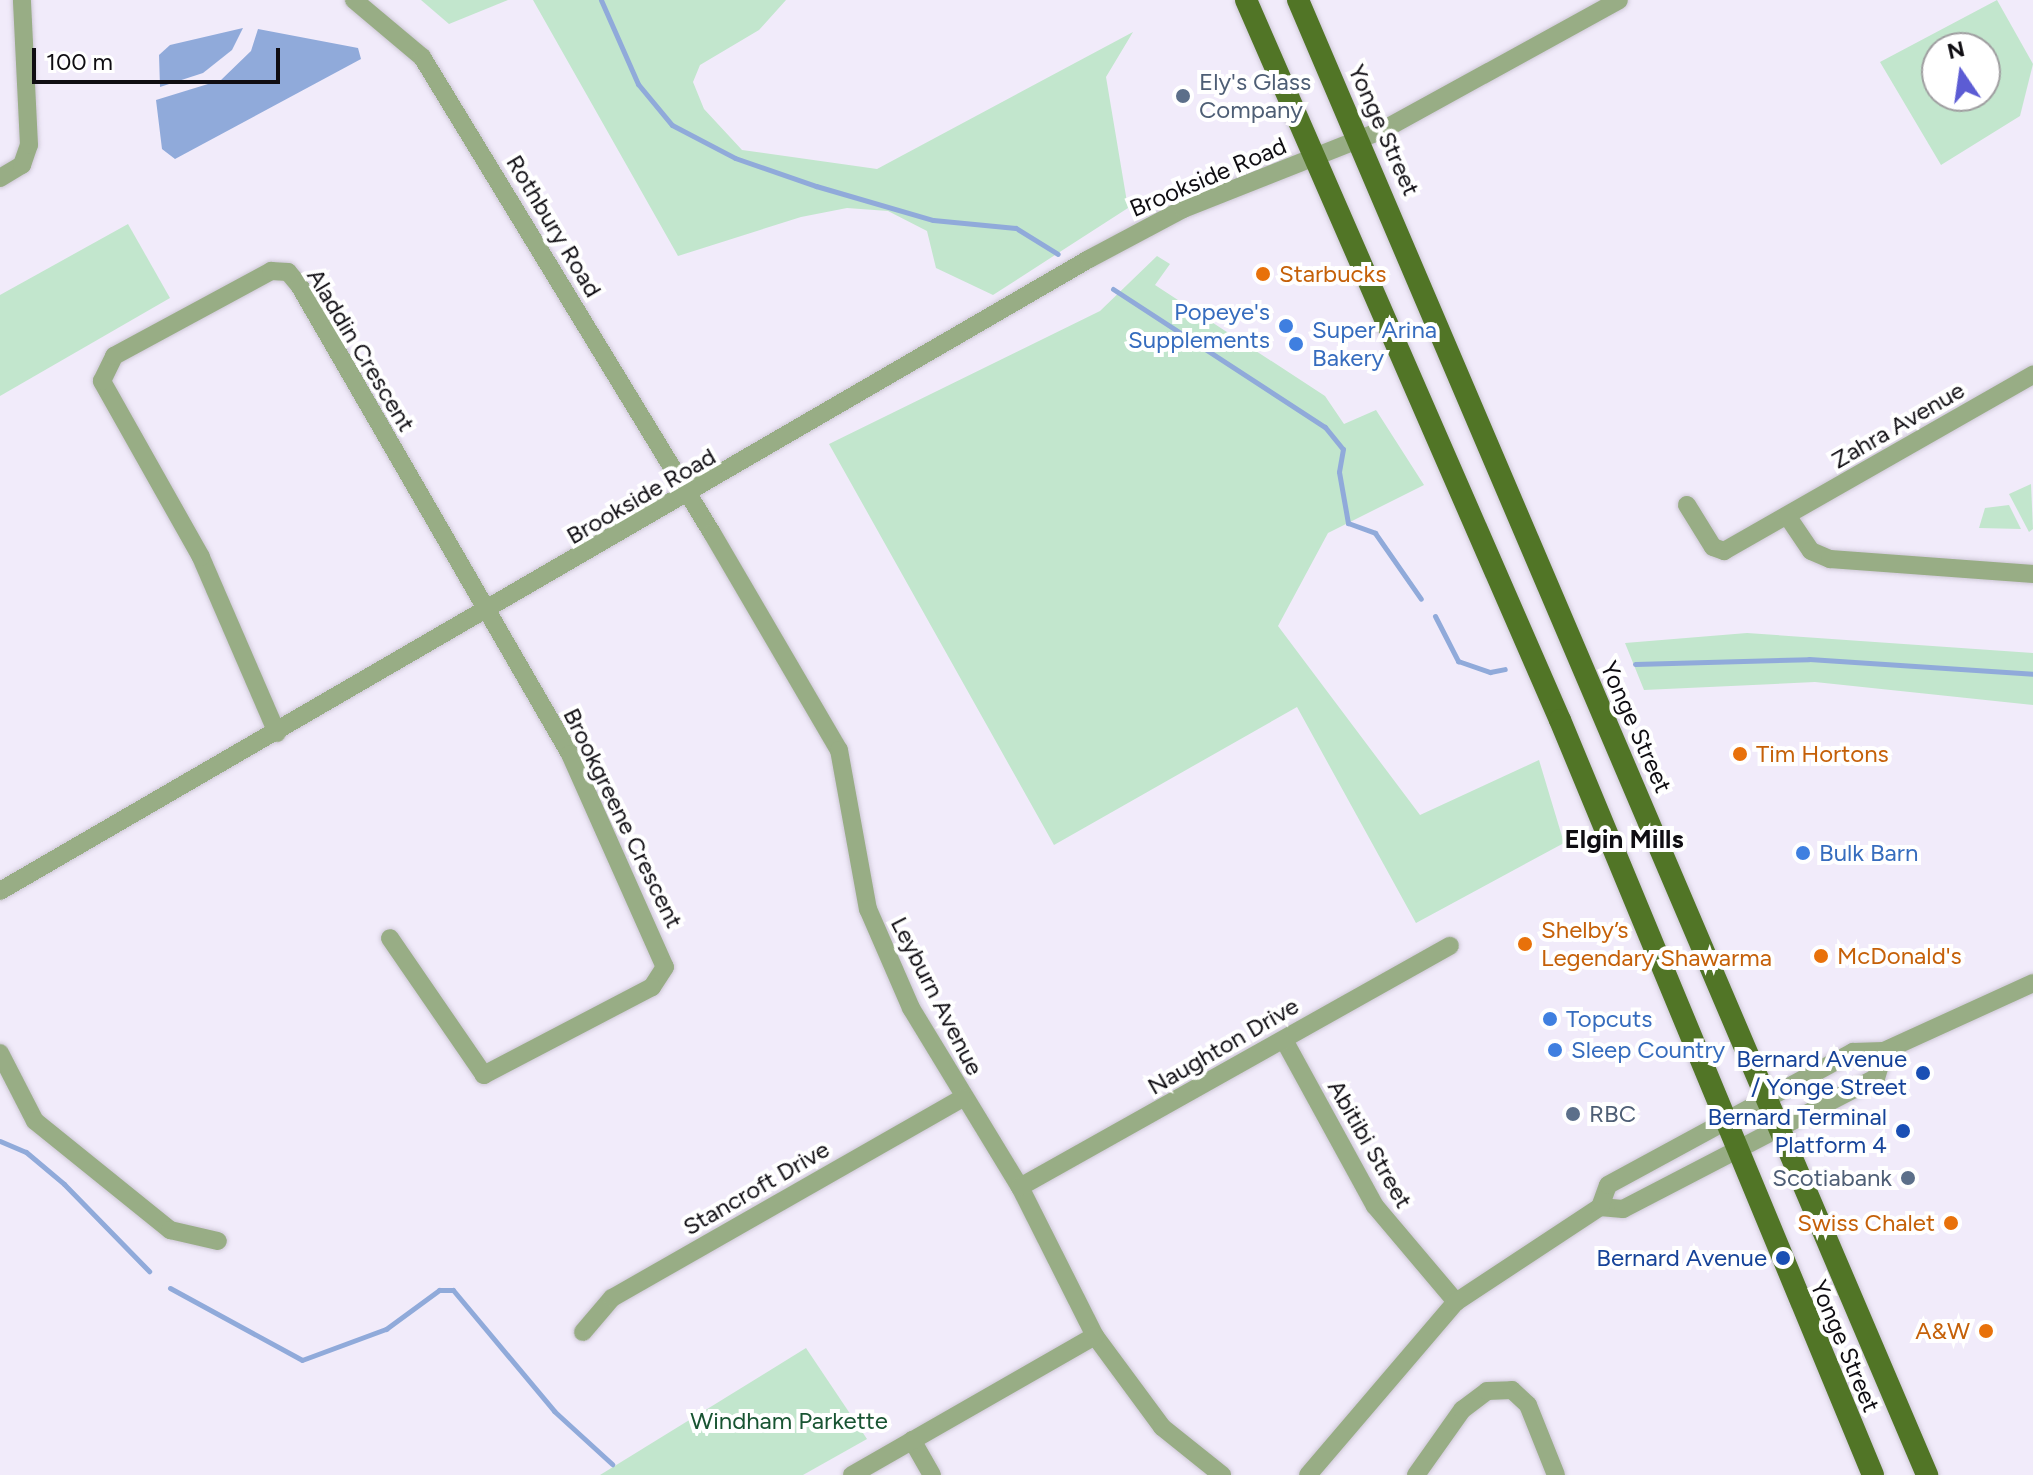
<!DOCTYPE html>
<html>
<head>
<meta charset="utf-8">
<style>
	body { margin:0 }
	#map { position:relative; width:2033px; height:1475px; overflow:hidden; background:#f1ebfa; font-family:Figtree,sans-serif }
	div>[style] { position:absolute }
	.green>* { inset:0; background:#c2e6cd }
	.water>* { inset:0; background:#90aada }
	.stream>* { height:5px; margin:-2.5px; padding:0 2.5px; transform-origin:2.5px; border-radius:2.5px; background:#90aada }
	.roads { filter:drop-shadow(0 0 2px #cdc7d5) drop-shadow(0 0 2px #cdc7d5) }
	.minor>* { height:18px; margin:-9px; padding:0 9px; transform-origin:9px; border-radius:9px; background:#98ad85 }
	.major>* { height:22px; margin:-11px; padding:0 11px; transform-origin:11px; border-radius:11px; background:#517526 }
	.dots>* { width:22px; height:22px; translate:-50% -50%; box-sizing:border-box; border:4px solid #fff; border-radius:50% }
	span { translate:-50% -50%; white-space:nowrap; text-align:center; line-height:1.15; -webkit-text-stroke:8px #fff; paint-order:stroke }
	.service-label { font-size:24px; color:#4e5e75 }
	.left { translate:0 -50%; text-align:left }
	.right { translate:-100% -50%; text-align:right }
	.street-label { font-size:24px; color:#0f0d12 }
	.food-label { font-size:24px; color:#c56008 }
	.shop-label { font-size:24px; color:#366cbe }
	.transit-label { font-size:24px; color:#164399 }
	.park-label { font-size:24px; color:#185432 }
	.neighbourhood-label { font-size:26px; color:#0f0d12; font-weight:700 }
	.north { position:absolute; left:1921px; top:32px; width:80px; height:80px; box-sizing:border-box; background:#fff; border:2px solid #9f9ea0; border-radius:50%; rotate:347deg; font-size:22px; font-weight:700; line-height:32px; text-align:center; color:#0f0d12 }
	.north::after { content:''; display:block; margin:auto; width:28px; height:36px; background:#5c5cd4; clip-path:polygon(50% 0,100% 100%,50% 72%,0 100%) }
	.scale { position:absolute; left:32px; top:48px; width:248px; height:36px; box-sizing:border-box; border:4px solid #0f0d12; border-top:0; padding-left:10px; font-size:24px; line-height:28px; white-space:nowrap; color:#0f0d12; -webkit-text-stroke:6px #fff; paint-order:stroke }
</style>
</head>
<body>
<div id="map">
	<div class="green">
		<div style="clip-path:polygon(421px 0,508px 0,449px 24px)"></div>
		<div style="clip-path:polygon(533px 0,786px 0,759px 30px,700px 65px,693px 82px,704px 109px,742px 150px,877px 169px,1133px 32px,1106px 77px,1128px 208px,993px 295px,936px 268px,927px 231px,888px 211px,847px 208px,801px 217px,678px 256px)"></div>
		<div style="clip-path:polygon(evenodd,1997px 0,2033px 64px,2020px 116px,1941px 165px,1880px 62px,1997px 0,1937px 48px,1985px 48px,1985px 96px,1937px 96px,1937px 48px)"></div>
		<div style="clip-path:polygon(128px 224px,170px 298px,0 396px,0 295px)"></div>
		<div style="clip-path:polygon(1157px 256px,1170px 264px,1155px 285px,1325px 396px,1344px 424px,1376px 410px,1424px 485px,1328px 533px,1278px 626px,1420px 815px,1539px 760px,1564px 843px,1416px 923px,1297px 707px,1054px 845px,829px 444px,1100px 311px)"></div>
		<div style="clip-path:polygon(2031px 484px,2033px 529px,2029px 532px,2009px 494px)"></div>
		<div style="clip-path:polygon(2009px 505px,2021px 529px,1979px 528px,1985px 508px)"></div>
		<div style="clip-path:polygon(1747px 633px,2033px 653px,2033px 705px,1815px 682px,1644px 690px,1625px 643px)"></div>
		<div style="clip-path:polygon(806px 1348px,867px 1439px,803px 1475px,600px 1475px)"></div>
	</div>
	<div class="water">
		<div style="clip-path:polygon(243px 28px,232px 50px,203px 73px,160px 87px,159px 55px,170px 45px)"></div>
		<div style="clip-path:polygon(258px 29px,358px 48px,361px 59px,175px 159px,162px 149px,156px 100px,221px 80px,251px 51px)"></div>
	</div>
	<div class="stream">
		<div style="left:601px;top:0;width:92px;rotate:66.2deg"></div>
		<div style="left:638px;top:84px;width:53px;rotate:50.3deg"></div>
		<div style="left:672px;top:125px;width:71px;rotate:27.6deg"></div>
		<div style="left:735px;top:158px;width:86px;rotate:19.1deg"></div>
		<div style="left:816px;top:186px;width:122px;rotate:16.2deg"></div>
		<div style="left:933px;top:220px;width:83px;rotate:5.5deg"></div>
		<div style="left:1016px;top:228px;width:49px;rotate:31.8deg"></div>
		<div style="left:1113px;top:289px;width:253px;rotate:33.1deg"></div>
		<div style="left:1325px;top:427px;width:28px;rotate:51deg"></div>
		<div style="left:1343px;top:449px;width:23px;rotate:100deg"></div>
		<div style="left:1339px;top:472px;width:52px;rotate:80deg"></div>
		<div style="left:1348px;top:523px;width:29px;rotate:20deg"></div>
		<div style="left:1375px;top:533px;width:80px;rotate:55.1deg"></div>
		<div style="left:1435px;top:616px;width:51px;rotate:62.9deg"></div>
		<div style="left:1458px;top:661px;width:34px;rotate:19deg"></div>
		<div style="left:1490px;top:672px;width:15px;rotate:-11deg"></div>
		<div style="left:1635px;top:664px;width:174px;rotate:-1.6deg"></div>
		<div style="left:1809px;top:659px;width:225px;rotate:3.8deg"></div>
		<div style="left:0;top:1141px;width:28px;rotate:23deg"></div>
		<div style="left:26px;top:1152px;width:50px;rotate:40.1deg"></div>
		<div style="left:64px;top:1184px;width:122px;rotate:45.7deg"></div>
		<div style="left:170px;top:1288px;width:150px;rotate:28.6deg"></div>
		<div style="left:302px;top:1360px;width:90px;rotate:-20.3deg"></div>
		<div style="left:386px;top:1329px;width:66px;rotate:-36.3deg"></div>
		<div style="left:439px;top:1290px;width:14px"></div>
		<div style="left:453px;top:1290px;width:158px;rotate:50.1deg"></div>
		<div style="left:554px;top:1411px;width:79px;rotate:42.4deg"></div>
	</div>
	<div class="roads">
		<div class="minor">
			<div style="left:354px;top:0;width:89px;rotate:40deg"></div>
			<div style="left:422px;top:57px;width:557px;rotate:58.65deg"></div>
			<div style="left:712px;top:533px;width:251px;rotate:59.7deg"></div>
			<div style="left:839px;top:750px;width:162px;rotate:79.7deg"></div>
			<div style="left:868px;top:909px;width:108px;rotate:66.5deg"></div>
			<div style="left:911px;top:1008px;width:210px;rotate:58.7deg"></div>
			<div style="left:1020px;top:1187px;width:167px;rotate:63.3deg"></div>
			<div style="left:1095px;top:1336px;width:113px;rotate:53.6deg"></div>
			<div style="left:1162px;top:1427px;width:77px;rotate:38.7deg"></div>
			<div style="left:0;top:178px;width:26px;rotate:-31deg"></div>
			<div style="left:22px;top:165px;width:21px;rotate:-71deg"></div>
			<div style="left:29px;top:145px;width:145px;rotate:-92.8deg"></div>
			<div style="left:1687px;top:505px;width:49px;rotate:58.2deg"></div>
			<div style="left:1713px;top:547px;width:12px;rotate:20deg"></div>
			<div style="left:1724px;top:551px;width:356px;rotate:-29.7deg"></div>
			<div style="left:1788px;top:517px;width:41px;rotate:55.9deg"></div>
			<div style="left:1811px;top:551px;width:21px;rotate:23deg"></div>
			<div style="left:1830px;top:559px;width:204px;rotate:4.2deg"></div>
			<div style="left:277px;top:733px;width:192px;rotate:-113.4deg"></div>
			<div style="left:201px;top:557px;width:202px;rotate:-119.4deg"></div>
			<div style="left:102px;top:381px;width:28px;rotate:-64deg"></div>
			<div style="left:114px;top:356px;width:179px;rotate:-28.4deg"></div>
			<div style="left:271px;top:271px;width:17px;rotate:3deg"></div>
			<div style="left:288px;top:272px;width:17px;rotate:50deg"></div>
			<div style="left:299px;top:285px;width:542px;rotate:59.98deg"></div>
			<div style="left:570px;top:754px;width:233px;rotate:66deg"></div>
			<div style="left:665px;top:967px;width:24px;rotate:123deg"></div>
			<div style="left:652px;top:987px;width:190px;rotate:152.4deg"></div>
			<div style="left:484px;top:1075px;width:166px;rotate:-124.5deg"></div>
			<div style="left:0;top:891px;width:1259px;rotate:-30.13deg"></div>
			<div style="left:1089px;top:259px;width:106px;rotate:-28deg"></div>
			<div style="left:1183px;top:209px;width:215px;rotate:-21.6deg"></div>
			<div style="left:1383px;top:130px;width:269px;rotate:-28.8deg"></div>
			<div style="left:1284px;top:1040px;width:189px;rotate:61.3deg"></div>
			<div style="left:1375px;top:1206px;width:126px;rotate:49.8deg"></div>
			<div style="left:0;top:1053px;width:76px;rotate:62.8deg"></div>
			<div style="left:35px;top:1121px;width:174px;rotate:38.9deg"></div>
			<div style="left:170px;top:1230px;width:49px;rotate:12.9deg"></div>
			<div style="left:1020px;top:1187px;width:493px;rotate:-29.3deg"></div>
			<div style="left:1600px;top:1207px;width:23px;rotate:5deg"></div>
			<div style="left:1623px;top:1209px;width:285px;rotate:-27.4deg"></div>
			<div style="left:1876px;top:1078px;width:28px;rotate:-73deg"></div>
			<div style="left:583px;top:1332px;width:45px;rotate:-49.5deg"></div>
			<div style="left:612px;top:1298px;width:404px;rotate:-29.7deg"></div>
			<div style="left:912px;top:1440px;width:40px;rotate:60.3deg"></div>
			<div style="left:852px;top:1475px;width:280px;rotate:-29.8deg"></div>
			<div style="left:1308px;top:1475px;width:228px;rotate:-49.5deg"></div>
			<div style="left:1456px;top:1302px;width:173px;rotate:-33.4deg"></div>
			<div style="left:1600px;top:1207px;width:23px;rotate:-70deg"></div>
			<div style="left:1608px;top:1185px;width:279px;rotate:-28.5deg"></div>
			<div style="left:1853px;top:1052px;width:31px;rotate:-2deg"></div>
			<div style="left:1884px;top:1051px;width:164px;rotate:-24.5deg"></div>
			<div style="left:1416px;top:1475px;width:80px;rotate:-54.7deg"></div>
			<div style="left:1462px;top:1410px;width:31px;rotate:-37deg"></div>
			<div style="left:1487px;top:1391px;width:25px;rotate:-2deg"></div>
			<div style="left:1512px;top:1390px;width:22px;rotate:43deg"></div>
			<div style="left:1528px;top:1405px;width:75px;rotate:68.2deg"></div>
		</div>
		<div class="major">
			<div style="left:1246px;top:0;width:785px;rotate:66.44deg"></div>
			<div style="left:1560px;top:720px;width:817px;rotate:67.48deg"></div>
			<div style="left:1298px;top:0;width:1604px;rotate:66.9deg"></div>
		</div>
	</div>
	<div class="dots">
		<div style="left:1183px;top:96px;background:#5c6f8a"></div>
		<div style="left:1263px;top:274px;background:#e8710a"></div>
		<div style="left:1286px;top:326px;background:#3f7fe0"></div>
		<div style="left:1296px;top:344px;background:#3f7fe0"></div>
		<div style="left:1740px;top:754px;background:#e8710a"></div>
		<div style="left:1803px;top:853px;background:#3f7fe0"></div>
		<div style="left:1525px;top:944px;background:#e8710a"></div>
		<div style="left:1821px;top:956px;background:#e8710a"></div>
		<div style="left:1550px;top:1019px;background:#3f7fe0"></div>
		<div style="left:1555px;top:1050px;background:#3f7fe0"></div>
		<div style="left:1923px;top:1073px;background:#1a4fb4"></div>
		<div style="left:1573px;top:1114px;background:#5c6f8a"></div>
		<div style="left:1903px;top:1131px;background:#1a4fb4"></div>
		<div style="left:1908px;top:1178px;background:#5c6f8a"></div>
		<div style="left:1951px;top:1223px;background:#e8710a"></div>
		<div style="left:1783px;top:1258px;background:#1a4fb4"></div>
		<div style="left:1986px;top:1331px;background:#e8710a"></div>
	</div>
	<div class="service-label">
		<span class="left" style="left:1199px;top:96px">Ely's Glass<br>Company</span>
		<span class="left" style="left:1589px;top:1114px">RBC</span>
		<span class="right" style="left:1892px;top:1178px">Scotiabank</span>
	</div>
	<div class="street-label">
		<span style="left:1384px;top:130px;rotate:66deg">Yonge Street</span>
		<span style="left:1208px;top:177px;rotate:-23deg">Brookside Road</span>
		<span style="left:554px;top:226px;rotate:59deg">Rothbury Road</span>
		<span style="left:361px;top:350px;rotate:59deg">Aladdin Crescent</span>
		<span style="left:1898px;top:425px;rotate:-30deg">Zahra Avenue</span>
		<span style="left:641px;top:496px;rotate:-30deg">Brookside Road</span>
		<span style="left:1636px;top:727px;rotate:66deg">Yonge Street</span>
		<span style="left:623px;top:818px;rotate:64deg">Brookgreene Crescent</span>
		<span style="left:937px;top:996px;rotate:63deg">Leyburn Avenue</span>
		<span style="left:1223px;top:1046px;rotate:-30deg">Naughton Drive</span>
		<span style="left:1370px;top:1144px;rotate:60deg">Abitibi Street</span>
		<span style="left:756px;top:1188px;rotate:-30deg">Stancroft Drive</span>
		<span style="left:1845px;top:1346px;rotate:67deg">Yonge Street</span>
	</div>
	<div class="food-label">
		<span class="left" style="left:1279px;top:274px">Starbucks</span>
		<span class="left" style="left:1756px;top:754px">Tim Hortons</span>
		<span class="left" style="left:1541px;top:944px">Shelby’s<br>Legendary Shawarma</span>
		<span class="left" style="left:1837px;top:956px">McDonald's</span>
		<span class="right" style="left:1935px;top:1223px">Swiss Chalet</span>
		<span class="right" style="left:1970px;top:1331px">A&amp;W</span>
	</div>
	<div class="shop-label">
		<span class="right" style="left:1270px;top:326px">Popeye's<br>Supplements</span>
		<span class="left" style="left:1312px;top:344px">Super Arina<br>Bakery</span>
		<span class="left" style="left:1819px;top:853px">Bulk Barn</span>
		<span class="left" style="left:1566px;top:1019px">Topcuts</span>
		<span class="left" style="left:1571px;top:1050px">Sleep Country</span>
	</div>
	<div class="transit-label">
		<span class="right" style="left:1907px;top:1073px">Bernard Avenue<br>/ Yonge Street</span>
		<span class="right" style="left:1887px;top:1131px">Bernard Terminal<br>Platform 4</span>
		<span class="right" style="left:1767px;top:1258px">Bernard Avenue</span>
	</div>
	<div class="park-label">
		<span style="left:789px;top:1421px">Windham Parkette</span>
	</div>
	<div class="neighbourhood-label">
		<span style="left:1624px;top:840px">Elgin Mills</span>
	</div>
	<div class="north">N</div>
	<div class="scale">100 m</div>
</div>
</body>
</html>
